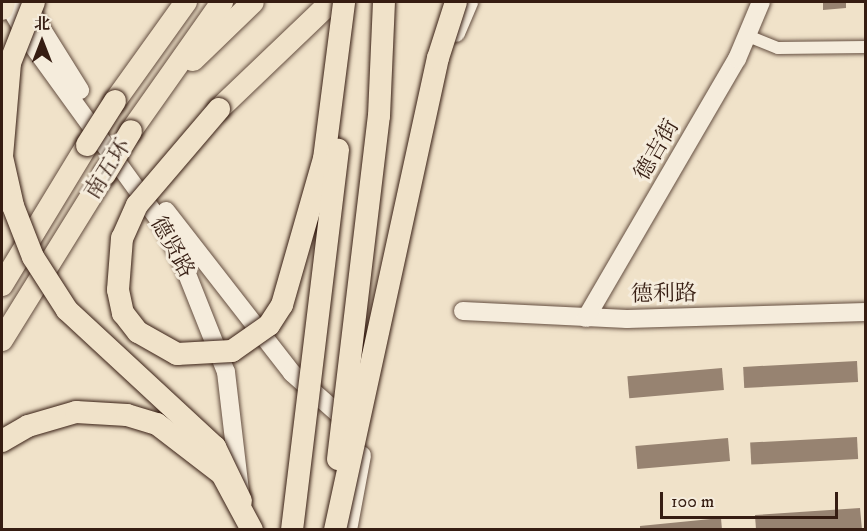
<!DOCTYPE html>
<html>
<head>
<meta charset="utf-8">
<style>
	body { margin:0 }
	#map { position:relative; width:867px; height:531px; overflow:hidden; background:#f0e2c9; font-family:"IM FELL DW Pica","Noto Serif SC",serif }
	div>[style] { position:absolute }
	.building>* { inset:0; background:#978371; transform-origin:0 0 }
	.roads { filter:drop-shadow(0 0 2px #644e40) drop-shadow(0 0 2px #644e40) }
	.street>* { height:12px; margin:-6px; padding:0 6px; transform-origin:6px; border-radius:6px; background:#f5ecdc }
	.secondary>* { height:18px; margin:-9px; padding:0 9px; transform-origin:9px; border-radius:9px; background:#f5ecdc }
	.highway>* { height:22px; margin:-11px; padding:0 11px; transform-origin:11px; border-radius:11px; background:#f0e2c9 }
	.bridges { filter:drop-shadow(0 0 2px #361d12) drop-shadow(0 0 2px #361d12) }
	.highway-bridge>* { height:22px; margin:-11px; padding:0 11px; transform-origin:11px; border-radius:11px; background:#f0e2c9 }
	span { translate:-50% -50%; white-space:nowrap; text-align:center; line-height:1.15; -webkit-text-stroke:6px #f5ecdc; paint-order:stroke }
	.street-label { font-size:22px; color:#361d12 }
	.frame { position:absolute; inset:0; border:3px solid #361d12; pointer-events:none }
	.north { position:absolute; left:12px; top:12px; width:60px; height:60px; -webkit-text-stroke:4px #f5ecdc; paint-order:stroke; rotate:0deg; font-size:16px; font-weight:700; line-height:24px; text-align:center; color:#361d12 }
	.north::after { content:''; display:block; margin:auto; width:21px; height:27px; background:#361d12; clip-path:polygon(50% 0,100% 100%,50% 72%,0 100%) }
	.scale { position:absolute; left:660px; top:492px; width:178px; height:27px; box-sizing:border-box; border:3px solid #361d12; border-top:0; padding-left:8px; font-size:18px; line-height:21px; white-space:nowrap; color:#361d12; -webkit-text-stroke:4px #f5ecdc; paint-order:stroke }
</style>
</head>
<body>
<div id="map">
	<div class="building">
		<div style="clip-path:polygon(823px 2px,846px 2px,846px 8px,823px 10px)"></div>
		<div style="left:857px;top:361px;width:21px;height:114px;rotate:87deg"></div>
		<div style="left:722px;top:368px;width:22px;height:95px;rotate:85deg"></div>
		<div style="left:857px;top:437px;width:22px;height:107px;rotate:87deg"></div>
		<div style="left:728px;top:438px;width:23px;height:93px;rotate:85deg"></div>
		<div style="clip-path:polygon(860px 508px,862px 530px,756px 530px,755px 515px)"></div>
		<div style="clip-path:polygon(721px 518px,722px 530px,640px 530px,640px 526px)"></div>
	</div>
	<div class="roads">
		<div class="street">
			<div style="left:748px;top:36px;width:32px;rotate:22deg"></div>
			<div style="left:778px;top:48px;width:88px;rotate:-0.7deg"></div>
		</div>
		<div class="secondary">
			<div style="left:7px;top:2px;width:43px;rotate:60.4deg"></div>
			<div style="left:28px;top:39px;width:232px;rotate:54.1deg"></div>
			<div style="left:164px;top:227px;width:42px;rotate:62.8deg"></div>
			<div style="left:183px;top:264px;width:116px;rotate:68.3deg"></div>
			<div style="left:226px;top:372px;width:129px;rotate:83.3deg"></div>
			<div style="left:25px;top:2px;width:104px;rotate:58deg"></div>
			<div style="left:456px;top:33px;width:34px;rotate:-67deg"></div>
			<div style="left:166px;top:211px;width:205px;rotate:52.1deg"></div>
			<div style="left:292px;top:373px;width:79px;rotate:41.4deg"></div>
			<div style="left:463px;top:311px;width:164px;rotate:2.8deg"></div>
			<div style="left:627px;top:319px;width:239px;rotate:-1.7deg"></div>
			<div style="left:586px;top:318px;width:300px;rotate:-59.8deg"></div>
			<div style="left:737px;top:59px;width:62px;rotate:-67.2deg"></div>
			<div style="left:348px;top:530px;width:76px;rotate:-79.4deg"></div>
		</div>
		<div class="highway">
			<div style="left:2px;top:9px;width:7px;rotate:-74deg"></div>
			<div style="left:193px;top:60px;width:83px;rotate:-44deg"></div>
			<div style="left:115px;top:101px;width:122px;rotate:-54.4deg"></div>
			<div style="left:219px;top:109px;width:155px;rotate:-43.7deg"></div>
			<div style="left:131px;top:131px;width:158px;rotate:-54.8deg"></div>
			<div style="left:2px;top:285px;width:164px;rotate:-58.7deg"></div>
			<div style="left:2px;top:340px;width:195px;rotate:-58.2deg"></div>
		</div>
	</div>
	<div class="bridges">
		<div class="highway-bridge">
			<div style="left:34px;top:2px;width:66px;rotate:111.5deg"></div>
			<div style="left:10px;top:63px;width:94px;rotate:94.9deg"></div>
			<div style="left:2px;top:157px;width:50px;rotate:77.3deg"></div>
			<div style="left:13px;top:206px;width:55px;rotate:68.6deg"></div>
			<div style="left:33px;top:257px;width:63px;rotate:57.3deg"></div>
			<div style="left:67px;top:310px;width:202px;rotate:42.8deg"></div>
			<div style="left:215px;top:447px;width:60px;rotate:64.3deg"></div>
			<div style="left:219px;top:109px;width:126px;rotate:130.5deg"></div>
			<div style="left:137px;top:205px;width:36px;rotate:114deg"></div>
			<div style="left:122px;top:238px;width:52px;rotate:94.4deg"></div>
			<div style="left:118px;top:290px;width:24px;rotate:78deg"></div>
			<div style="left:123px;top:313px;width:24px;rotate:52deg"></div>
			<div style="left:138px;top:332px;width:45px;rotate:29.4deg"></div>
			<div style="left:177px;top:354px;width:55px;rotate:-3.1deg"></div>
			<div style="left:232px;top:351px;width:45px;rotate:-35.1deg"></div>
			<div style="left:269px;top:325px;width:24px;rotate:-57deg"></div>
			<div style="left:282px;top:305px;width:152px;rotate:-74deg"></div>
			<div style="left:324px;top:159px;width:158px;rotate:-82.7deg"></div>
			<div style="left:87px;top:145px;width:52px;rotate:-57.5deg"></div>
			<div style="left:105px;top:174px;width:50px;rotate:-58.8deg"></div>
			<div style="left:2px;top:441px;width:30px;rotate:-30deg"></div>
			<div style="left:28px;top:426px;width:50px;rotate:-16.3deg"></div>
			<div style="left:76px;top:412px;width:51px;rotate:3.4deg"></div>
			<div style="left:127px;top:415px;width:31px;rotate:17deg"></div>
			<div style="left:157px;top:424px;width:82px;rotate:37.6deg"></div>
			<div style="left:222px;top:474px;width:64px;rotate:61.8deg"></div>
			<div style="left:338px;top:459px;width:345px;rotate:-83.2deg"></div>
			<div style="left:379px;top:116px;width:114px;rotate:-87.5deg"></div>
			<div style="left:292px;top:530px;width:383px;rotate:-83.1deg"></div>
			<div style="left:335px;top:530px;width:483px;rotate:-77.7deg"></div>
			<div style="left:438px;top:58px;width:59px;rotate:-72.2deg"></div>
		</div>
	</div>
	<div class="street-label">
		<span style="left:657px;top:150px;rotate:-60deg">德吉街</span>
		<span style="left:108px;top:169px;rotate:-58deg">南五环</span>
		<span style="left:172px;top:247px;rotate:61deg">德贤路</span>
		<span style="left:664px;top:294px;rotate:-1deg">德利路</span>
	</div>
	<div class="frame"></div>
	<div class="north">北</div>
	<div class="scale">100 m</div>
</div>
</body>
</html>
